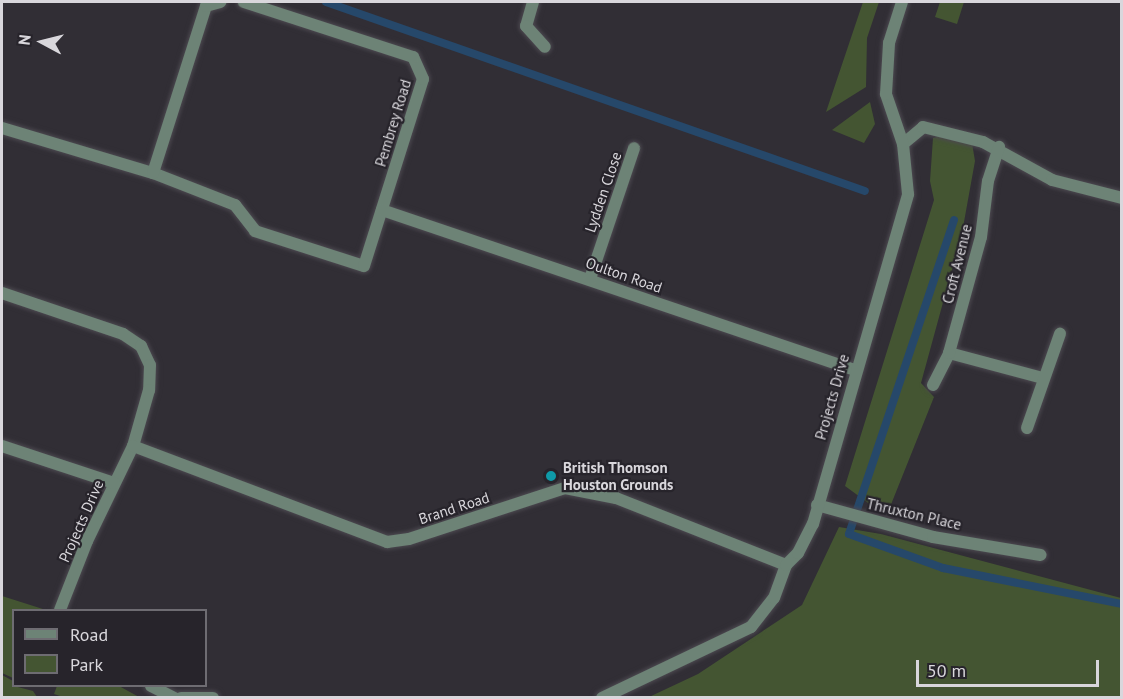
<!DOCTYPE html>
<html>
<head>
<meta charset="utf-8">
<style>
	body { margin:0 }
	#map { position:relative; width:1123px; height:699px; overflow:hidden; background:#312e35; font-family:"PT Sans",sans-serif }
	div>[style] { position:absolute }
	.green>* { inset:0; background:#445532 }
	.stream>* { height:8px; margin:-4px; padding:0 4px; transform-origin:4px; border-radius:4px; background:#26486a }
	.roads { filter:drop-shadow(0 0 2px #4c4950) drop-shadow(0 0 2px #4c4950) }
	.service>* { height:12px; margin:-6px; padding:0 6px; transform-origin:6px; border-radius:6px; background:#6d8376 }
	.minor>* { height:12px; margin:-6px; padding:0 6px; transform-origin:6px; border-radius:6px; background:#6d8376 }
	.dots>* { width:16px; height:16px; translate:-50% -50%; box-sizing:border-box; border:3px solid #27242b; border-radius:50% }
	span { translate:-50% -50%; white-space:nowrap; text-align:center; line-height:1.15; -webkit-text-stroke:4.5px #27242b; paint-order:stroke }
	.street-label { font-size:15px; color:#d9d7dc }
	.poi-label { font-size:15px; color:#d9d7dc; font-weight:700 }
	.left { translate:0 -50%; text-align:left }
	.frame { position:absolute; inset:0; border:3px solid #d9d7dc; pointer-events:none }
	.legend { position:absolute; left:12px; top:609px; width:195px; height:78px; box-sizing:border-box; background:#27242b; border:2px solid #6e6c72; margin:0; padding:8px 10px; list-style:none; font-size:18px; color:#d9d7dc }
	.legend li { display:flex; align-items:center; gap:12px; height:30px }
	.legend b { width:30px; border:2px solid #6e6c72 }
	.north { position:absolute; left:12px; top:12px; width:60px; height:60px; -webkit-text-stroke:4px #27242b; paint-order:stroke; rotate:277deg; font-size:16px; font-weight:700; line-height:24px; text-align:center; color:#d9d7dc }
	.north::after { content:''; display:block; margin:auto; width:21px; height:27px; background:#d9d7dc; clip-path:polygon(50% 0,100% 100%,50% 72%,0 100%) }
	.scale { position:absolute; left:916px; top:660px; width:183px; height:27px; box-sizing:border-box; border:3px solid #d9d7dc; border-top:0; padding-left:8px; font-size:18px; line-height:21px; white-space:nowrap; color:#d9d7dc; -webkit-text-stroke:4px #27242b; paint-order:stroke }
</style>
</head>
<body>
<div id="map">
	<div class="green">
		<div style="clip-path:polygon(863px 2px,879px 2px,867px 38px,866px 87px,826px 112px)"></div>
		<div style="clip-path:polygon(940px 2px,964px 2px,957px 24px,935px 17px)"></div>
		<div style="clip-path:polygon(870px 102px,875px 124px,864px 143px,832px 130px)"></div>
		<div style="clip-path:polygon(948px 134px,972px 143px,975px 161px,962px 233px,921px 383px,934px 397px,890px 507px,871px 505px,845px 486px,934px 200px,930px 181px,933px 138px)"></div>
		<div style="clip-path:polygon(839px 527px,881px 534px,1121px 598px,1121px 697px,649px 697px,698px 674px,802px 605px)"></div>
		<div style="clip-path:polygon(2px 596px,46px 610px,14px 610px,13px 678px,2px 673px)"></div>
		<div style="clip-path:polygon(2px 675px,13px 681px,14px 686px,33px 691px,37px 697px,2px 697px)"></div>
		<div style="clip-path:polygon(57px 686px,119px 686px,139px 697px,63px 697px,54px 694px)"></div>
	</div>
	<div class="stream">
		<div style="left:326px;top:2px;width:571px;rotate:19.32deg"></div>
		<div style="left:954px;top:220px;width:331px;rotate:108.5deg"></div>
		<div style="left:849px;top:534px;width:100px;rotate:19.9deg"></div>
		<div style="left:943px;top:568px;width:183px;rotate:11.4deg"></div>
	</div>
	<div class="roads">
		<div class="service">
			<div style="left:533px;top:2px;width:25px;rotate:106deg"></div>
			<div style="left:526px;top:26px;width:28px;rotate:48deg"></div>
		</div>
		<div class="minor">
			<div style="left:2px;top:128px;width:158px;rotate:16.6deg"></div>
			<div style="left:153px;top:173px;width:88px;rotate:21.3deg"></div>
			<div style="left:235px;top:205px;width:33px;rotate:52deg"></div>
			<div style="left:255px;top:231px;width:114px;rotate:17.8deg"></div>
			<div style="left:364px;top:266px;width:196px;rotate:-72.5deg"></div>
			<div style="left:423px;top:79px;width:24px;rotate:-114deg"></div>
			<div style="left:413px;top:57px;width:178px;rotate:-162deg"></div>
			<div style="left:903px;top:144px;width:26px;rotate:-40deg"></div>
			<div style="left:923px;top:127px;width:62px;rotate:14deg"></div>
			<div style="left:983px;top:142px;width:79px;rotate:28.8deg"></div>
			<div style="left:1052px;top:180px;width:72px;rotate:14.4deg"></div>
			<div style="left:153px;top:173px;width:175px;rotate:-72.4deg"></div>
			<div style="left:206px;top:6px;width:15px;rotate:-16deg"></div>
			<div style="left:382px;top:210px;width:499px;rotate:18.7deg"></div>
			<div style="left:590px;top:279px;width:138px;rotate:-71.4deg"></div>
			<div style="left:2px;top:293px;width:128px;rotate:18.7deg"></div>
			<div style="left:123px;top:334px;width:22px;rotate:34deg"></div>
			<div style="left:141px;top:346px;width:21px;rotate:65deg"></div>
			<div style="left:150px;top:365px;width:25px;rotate:92deg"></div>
			<div style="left:149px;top:390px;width:58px;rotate:105.9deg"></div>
			<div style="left:133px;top:446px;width:106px;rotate:115.8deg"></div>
			<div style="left:87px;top:541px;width:74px;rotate:111.4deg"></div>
			<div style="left:949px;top:353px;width:97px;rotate:14.9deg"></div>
			<div style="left:933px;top:385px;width:36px;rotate:-63deg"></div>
			<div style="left:949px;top:353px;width:120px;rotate:-74.6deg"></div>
			<div style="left:981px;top:237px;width:56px;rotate:-82.9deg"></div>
			<div style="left:988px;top:181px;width:36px;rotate:-72deg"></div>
			<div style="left:1027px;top:428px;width:100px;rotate:-70.7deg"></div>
			<div style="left:2px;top:446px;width:118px;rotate:18.3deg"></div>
			<div style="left:133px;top:446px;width:272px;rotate:20.7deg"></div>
			<div style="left:387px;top:542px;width:22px;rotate:-8deg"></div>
			<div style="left:409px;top:539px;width:164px;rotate:-18.1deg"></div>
			<div style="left:565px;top:488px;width:52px;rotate:11.1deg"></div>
			<div style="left:616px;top:498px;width:183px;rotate:21.5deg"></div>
			<div style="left:817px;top:505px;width:120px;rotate:15.4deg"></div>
			<div style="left:933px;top:537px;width:109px;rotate:9.5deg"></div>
			<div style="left:151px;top:686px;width:27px;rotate:27deg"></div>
			<div style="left:181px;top:698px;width:32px"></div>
			<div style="left:602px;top:698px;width:165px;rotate:-25.5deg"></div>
			<div style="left:751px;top:627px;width:37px;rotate:-52deg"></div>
			<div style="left:774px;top:598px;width:35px;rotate:-70deg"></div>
			<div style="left:786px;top:565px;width:17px;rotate:-45deg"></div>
			<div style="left:798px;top:553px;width:33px;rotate:-63deg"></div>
			<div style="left:813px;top:524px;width:343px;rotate:-73.9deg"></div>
			<div style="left:908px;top:194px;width:50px;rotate:-95.7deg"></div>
			<div style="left:903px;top:144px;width:53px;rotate:-108.8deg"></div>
			<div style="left:886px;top:94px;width:51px;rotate:-86.6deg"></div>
			<div style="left:889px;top:43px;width:43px;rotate:-72.4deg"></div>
		</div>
	</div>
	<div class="dots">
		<div style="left:551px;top:476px;background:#0f9aa8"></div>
	</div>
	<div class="street-label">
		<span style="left:393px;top:123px;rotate:-73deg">Pembrey Road</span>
		<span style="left:603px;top:192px;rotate:-71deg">Lydden Close</span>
		<span style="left:957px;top:264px;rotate:-76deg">Croft Avenue</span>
		<span style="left:624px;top:275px;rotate:19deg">Oulton Road</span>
		<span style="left:832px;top:397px;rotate:-74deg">Projects Drive</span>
		<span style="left:454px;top:508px;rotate:-18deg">Brand Road</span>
		<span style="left:914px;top:514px;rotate:13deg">Thruxton Place</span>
		<span style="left:81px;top:521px;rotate:-66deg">Projects Drive</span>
	</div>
	<div class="poi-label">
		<span class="left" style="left:563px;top:476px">British Thomson<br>Houston Grounds</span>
	</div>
	<div class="frame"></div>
	<ul class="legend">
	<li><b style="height:8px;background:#6d8376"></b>Road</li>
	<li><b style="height:16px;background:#445532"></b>Park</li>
	</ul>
	<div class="north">N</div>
	<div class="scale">50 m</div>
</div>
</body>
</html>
